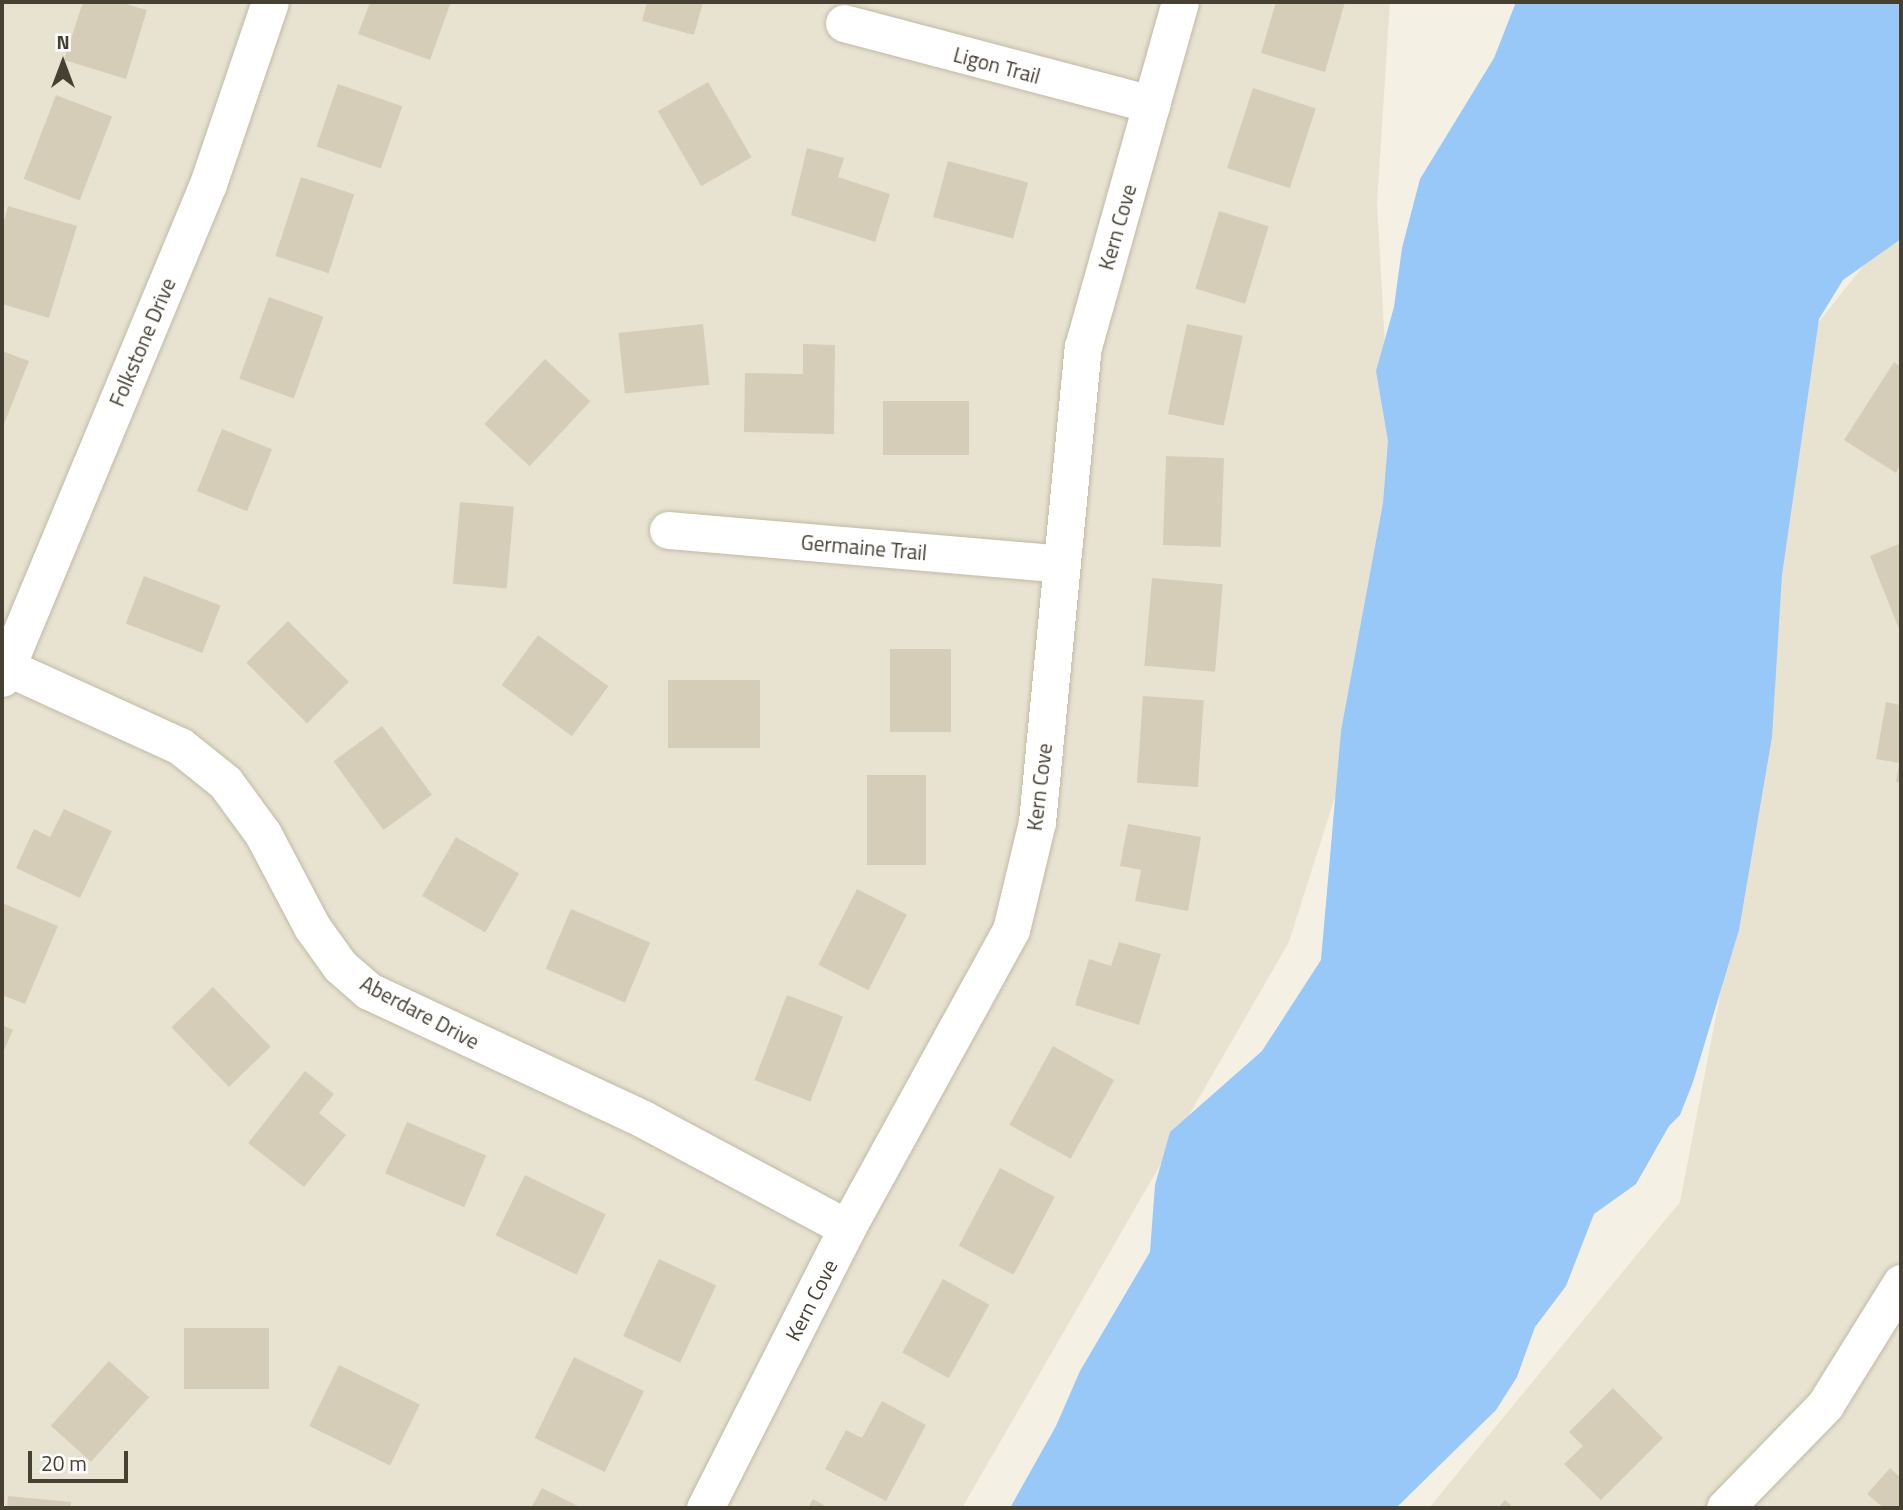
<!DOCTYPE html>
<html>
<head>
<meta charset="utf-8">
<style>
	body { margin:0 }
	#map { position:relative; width:1903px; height:1510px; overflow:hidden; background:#f4f0e3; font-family:"Titillium Web",sans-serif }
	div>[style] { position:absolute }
	.residential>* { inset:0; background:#e8e3d1 }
	.water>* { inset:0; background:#98c8f8 }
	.building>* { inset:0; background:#d6cdb8; transform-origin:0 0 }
	.roads { filter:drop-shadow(0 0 2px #c0b9a5) drop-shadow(0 0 2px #c0b9a5) }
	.minor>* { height:37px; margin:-18.5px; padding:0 18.5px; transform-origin:18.5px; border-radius:18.5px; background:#fff }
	span { translate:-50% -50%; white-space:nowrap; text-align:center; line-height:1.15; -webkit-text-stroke:7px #fff; paint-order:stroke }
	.street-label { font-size:21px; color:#464033 }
	.frame { position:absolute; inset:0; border:4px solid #464033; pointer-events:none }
	.north { position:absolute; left:28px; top:28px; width:70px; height:70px; -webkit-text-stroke:5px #fff; paint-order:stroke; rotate:0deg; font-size:19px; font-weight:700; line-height:28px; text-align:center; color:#464033 }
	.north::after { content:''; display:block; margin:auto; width:24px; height:32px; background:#464033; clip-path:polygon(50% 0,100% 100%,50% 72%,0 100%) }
	.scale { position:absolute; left:28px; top:1451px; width:100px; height:32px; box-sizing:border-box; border:4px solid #464033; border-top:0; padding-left:9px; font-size:21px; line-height:24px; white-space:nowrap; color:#464033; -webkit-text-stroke:5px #fff; paint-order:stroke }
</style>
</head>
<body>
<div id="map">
	<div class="residential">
		<div style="clip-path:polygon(2px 2px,1390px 2px,1377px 203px,1399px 595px,1289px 942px,962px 1508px,2px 1508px)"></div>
		<div style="clip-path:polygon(1901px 224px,1901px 1508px,1429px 1508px,1680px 1202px,1764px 767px,1789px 486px,1810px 333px,1895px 226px)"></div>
	</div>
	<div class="water">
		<div style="clip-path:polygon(1516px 2px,1901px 2px,1901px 239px,1843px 280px,1819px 319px,1782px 575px,1772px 737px,1739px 930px,1693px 1082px,1680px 1115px,1669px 1126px,1636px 1184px,1594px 1214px,1566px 1286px,1535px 1327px,1517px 1377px,1496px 1410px,1396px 1508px,1010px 1508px,1056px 1426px,1080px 1371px,1150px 1252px,1155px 1185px,1170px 1132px,1262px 1051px,1321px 960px,1341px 731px,1383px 503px,1388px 441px,1376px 371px,1394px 307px,1402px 248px,1420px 179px,1494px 58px)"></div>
	</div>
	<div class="building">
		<div style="clip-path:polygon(83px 2px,119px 2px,147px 10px,126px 79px,64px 60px)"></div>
		<div style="clip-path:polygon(370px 2px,451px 2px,430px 60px,358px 34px)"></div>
		<div style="clip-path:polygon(647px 2px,703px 2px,694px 35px,642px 21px)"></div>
		<div style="clip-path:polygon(1276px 2px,1345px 2px,1325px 72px,1261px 53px)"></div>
		<div style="left:708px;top:82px;width:87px;height:58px;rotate:60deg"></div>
		<div style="left:338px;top:84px;width:68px;height:66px;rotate:19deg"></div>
		<div style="left:1253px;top:88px;width:66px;height:84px;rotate:18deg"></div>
		<div style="left:56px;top:95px;width:60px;height:90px;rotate:21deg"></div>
		<div style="clip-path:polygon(807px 148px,844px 158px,838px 177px,890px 194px,875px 242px,791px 215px)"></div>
		<div style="left:948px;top:161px;width:83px;height:58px;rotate:15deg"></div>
		<div style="left:301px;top:177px;width:56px;height:83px;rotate:18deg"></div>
		<div style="clip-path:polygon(8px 206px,77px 226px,49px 318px,2px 304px,2px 228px)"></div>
		<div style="left:1219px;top:211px;width:52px;height:81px;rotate:17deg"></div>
		<div style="left:269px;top:297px;width:58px;height:87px;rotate:20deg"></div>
		<div style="left:703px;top:324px;width:61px;height:85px;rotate:84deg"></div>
		<div style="left:1187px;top:324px;width:57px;height:92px;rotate:12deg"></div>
		<div style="clip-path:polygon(803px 344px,835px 345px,834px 434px,744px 432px,745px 373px,803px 374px)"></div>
		<div style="clip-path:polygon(2px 351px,29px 361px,2px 429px)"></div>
		<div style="left:545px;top:359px;width:62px;height:89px;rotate:43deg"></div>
		<div style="clip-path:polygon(1894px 362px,1901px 367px,1901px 465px,1896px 473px,1844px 440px)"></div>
		<div style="left:883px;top:401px;width:86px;height:54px"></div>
		<div style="left:222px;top:429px;width:54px;height:67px;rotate:22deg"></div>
		<div style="left:1166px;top:456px;width:58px;height:89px;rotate:2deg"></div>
		<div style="left:460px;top:502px;width:54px;height:82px;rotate:5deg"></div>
		<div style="clip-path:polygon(1901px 543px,1901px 628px,1899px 629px,1870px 556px)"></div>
		<div style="left:144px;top:576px;width:82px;height:51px;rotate:21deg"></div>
		<div style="left:1152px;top:578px;width:71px;height:88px;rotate:5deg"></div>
		<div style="left:288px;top:621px;width:86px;height:59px;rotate:45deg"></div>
		<div style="left:538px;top:635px;width:87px;height:62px;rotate:36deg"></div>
		<div style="left:890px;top:649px;width:61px;height:83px"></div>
		<div style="left:668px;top:680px;width:92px;height:68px"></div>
		<div style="left:1143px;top:696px;width:61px;height:87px;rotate:4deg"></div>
		<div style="clip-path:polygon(1886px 702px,1901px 705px,1901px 783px,1896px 782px,1899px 763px,1876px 759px)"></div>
		<div style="left:382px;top:726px;width:85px;height:60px;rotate:54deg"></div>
		<div style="left:867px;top:775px;width:59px;height:90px"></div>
		<div style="clip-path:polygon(64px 809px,112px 831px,80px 898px,16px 868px,34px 829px,50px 837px)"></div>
		<div style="clip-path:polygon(1128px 824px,1201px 837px,1188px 911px,1135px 901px,1141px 870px,1120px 866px)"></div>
		<div style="left:456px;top:837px;width:73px;height:68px;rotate:30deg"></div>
		<div style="left:857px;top:889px;width:56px;height:85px;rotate:27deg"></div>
		<div style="clip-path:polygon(2px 903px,58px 926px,25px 1004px,2px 995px)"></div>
		<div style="left:571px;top:909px;width:86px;height:65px;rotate:23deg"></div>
		<div style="clip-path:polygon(1119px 942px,1161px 954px,1139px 1025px,1075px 1005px,1089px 959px,1111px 966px)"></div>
		<div style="left:213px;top:987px;width:83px;height:58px;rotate:46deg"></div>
		<div style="left:787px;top:995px;width:60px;height:91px;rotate:21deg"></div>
		<div style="clip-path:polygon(2px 1025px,13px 1030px,2px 1055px)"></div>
		<div style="left:1053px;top:1046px;width:70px;height:90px;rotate:29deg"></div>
		<div style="clip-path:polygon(305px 1071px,334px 1094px,319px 1113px,346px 1135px,304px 1187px,248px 1143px)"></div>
		<div style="left:407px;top:1122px;width:86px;height:56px;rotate:23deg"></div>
		<div style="left:1000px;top:1168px;width:62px;height:88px;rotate:28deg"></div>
		<div style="left:525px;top:1175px;width:90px;height:67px;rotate:26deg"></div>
		<div style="left:659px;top:1259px;width:63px;height:85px;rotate:25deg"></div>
		<div style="left:943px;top:1279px;width:53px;height:84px;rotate:29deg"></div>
		<div style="left:184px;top:1328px;width:85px;height:61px"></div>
		<div style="left:574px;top:1357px;width:78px;height:90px;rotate:26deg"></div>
		<div style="left:109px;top:1361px;width:54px;height:87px;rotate:42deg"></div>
		<div style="left:339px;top:1365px;width:90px;height:68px;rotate:26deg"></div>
		<div style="clip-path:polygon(1613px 1388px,1663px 1438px,1601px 1500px,1564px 1464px,1583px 1446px,1569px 1432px)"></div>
		<div style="clip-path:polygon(882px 1401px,926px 1425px,886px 1501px,825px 1469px,846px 1430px,862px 1438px)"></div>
		<div style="clip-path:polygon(1890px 1468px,1901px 1478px,1901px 1508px,1884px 1508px,1867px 1494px)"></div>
		<div style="clip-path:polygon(542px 1488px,582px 1508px,531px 1508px)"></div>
		<div style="clip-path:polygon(8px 1496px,71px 1502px,71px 1508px,7px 1508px)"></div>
		<div style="clip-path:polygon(813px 1499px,829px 1508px,808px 1508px)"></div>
		<div style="clip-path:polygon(1505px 1500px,1514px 1508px,1498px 1508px)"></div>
	</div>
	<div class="roads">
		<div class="minor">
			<div style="left:844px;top:23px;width:318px;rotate:14.8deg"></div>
			<div style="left:668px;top:530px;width:394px;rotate:4.9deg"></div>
			<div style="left:2px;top:665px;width:196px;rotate:24.5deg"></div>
			<div style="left:180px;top:746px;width:58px;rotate:38.7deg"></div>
			<div style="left:225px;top:782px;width:64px;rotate:53.8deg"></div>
			<div style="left:263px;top:834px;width:105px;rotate:62.2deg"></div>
			<div style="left:312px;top:927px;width:48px;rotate:54.3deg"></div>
			<div style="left:340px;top:966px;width:38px;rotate:41deg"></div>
			<div style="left:369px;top:991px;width:302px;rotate:25deg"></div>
			<div style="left:643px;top:1119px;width:231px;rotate:28.1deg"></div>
			<div style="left:2px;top:678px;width:535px;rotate:-67.36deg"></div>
			<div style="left:208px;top:184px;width:192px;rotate:-71.2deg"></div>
			<div style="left:705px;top:1508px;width:314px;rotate:-63.1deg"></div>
			<div style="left:847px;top:1228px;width:340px;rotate:-61.2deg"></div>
			<div style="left:1011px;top:930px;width:111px;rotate:-76.5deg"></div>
			<div style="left:1037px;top:822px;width:477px;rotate:-84.5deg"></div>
			<div style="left:1083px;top:347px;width:358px;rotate:-74.3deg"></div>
			<div style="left:1725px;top:1508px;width:144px;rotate:-45.8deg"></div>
			<div style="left:1825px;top:1405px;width:144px;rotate:-58.1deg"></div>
		</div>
	</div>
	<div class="street-label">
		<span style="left:997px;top:65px;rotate:15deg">Ligon Trail</span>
		<span style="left:1117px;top:227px;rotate:-74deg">Kern Cove</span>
		<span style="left:142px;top:342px;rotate:-67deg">Folkstone Drive</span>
		<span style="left:864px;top:547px;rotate:5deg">Germaine Trail</span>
		<span style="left:1039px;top:787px;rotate:-83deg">Kern Cove</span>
		<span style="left:420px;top:1012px;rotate:28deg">Aberdare Drive</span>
		<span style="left:811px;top:1300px;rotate:-63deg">Kern Cove</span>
	</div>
	<div class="frame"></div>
	<div class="north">N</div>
	<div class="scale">20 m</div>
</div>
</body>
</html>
